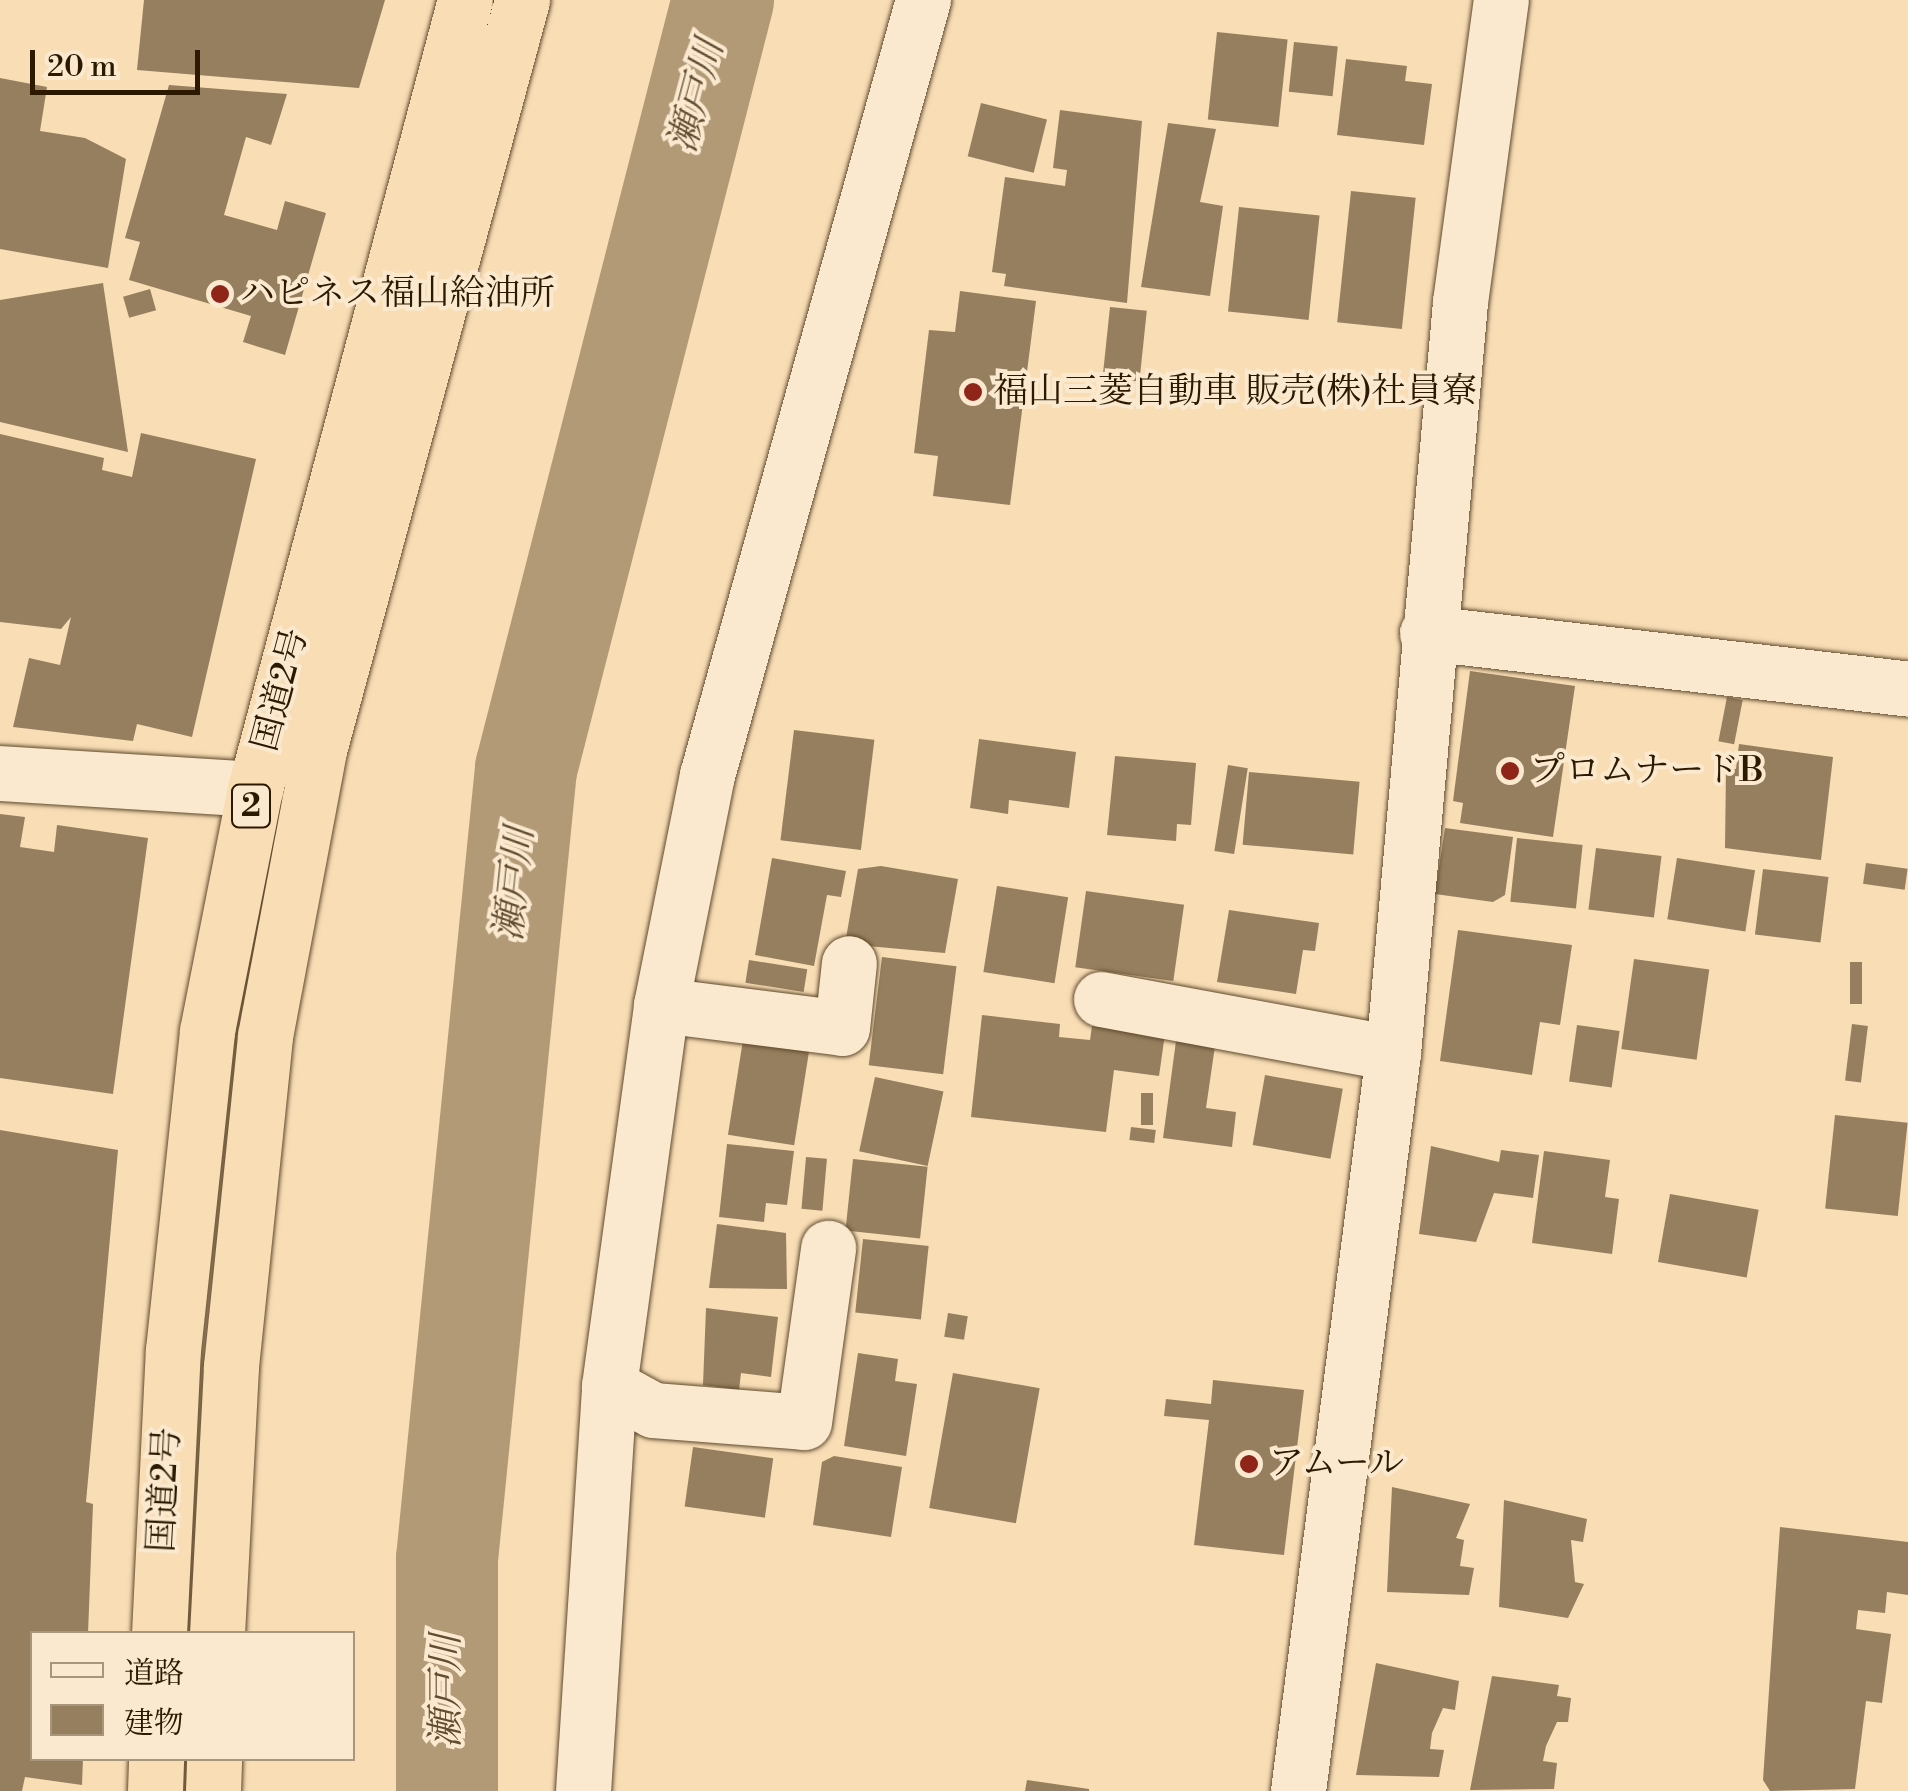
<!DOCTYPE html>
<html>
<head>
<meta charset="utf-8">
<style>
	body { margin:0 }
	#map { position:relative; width:1908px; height:1791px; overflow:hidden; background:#f8ddb5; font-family:"Libre Bodoni","Noto Serif JP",serif }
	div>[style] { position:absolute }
	.river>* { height:102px; margin:-51px; padding:0 51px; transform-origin:51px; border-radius:51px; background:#b39a77 }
	.building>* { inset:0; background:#967f5e; transform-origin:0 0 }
	.roads { filter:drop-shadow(0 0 2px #5f4a2d) drop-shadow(0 0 2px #5f4a2d) }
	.minor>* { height:55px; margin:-27.5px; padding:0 27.5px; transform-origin:27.5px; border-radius:27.5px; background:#fae9cf }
	.highway>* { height:55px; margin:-27.5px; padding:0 27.5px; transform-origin:27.5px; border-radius:27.5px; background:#f8ddb5 }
	.dots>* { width:28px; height:28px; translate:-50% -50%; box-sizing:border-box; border:5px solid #fae9cf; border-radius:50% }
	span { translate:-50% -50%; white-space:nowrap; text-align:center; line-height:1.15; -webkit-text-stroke:8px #fae9cf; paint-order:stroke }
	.shield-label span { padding:2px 8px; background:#fae9cf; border:2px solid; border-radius:8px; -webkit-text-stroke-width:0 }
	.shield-label { font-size:32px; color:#2c1900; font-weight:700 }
	.poi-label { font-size:35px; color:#2c1900 }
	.left { translate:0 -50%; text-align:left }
	.street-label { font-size:35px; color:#2c1900 }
	.water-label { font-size:38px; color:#624d30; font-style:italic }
	.legend { position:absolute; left:30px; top:1631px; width:325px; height:130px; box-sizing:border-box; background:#fae9cf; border:2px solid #a8967c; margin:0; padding:12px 18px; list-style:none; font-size:30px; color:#2c1900 }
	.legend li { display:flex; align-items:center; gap:20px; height:50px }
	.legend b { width:50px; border:2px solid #a8967c }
	.scale { position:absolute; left:30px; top:50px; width:170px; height:45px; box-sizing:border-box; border:5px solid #2c1900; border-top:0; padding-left:12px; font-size:30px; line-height:35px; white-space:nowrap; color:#2c1900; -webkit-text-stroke:8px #fae9cf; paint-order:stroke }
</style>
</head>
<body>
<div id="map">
	<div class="river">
		<div style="left:447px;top:1791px;width:232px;rotate:-90deg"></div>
		<div style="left:447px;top:1559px;width:794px;rotate:-84.29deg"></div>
		<div style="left:526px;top:769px;width:794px;rotate:-75.63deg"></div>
	</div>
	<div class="building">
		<div style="clip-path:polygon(144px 0,385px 0,359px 88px,137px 70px)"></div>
		<div style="left:1217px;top:32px;width:71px;height:88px;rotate:6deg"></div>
		<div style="left:1294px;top:42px;width:44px;height:50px;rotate:6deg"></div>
		<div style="clip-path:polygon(1346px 59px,1407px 66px,1405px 81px,1432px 84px,1424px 145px,1337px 135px)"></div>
		<div style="clip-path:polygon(0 78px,47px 87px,40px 131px,85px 138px,126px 159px,108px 268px,0 249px)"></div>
		<div style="clip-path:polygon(169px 85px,287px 94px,271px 145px,246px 137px,224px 215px,277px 230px,285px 201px,326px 213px,285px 355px,243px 342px,251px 316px,129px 280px,140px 242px,125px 238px)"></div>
		<div style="left:981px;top:103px;width:68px;height:55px;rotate:14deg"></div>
		<div style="clip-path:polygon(1060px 110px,1142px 121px,1127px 303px,1004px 286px,1006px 274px,992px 272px,1005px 177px,1065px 186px,1067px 170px,1053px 168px)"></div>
		<div style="clip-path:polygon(1168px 123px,1216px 129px,1200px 202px,1223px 206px,1210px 296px,1141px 287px)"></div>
		<div style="left:1351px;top:191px;width:65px;height:132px;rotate:6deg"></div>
		<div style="left:1239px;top:207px;width:81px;height:105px;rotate:6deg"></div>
		<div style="clip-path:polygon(103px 283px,128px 452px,0 422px,0 300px)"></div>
		<div style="left:150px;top:289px;width:22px;height:28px;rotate:74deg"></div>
		<div style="clip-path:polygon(960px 291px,1036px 301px,1010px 505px,933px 496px,938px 456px,914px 453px,929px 330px,955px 332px)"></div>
		<div style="left:1110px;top:307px;width:37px;height:71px;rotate:6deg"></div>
		<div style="clip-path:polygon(141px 433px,256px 459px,192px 737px,137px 724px,133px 741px,13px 727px,29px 658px,60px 665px,71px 617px,61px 629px,0 622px,0 434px,104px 458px,102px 470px,132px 477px)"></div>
		<div style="clip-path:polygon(1470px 671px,1575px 686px,1553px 837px,1460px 823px,1463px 803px,1453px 801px)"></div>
		<div style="left:1727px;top:697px;width:16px;height:45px;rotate:11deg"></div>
		<div style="left:794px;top:730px;width:81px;height:111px;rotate:7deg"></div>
		<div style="clip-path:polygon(979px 739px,1076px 752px,1069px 808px,1009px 800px,1008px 814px,970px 808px)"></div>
		<div style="clip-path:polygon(1739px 744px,1833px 757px,1821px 860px,1725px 848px,1726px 768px,1736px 769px)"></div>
		<div style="clip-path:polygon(1115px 756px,1196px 763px,1191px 825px,1177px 824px,1176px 841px,1107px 835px)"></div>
		<div style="left:1228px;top:765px;width:20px;height:87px;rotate:9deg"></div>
		<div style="left:1249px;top:772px;width:111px;height:73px;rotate:5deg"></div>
		<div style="clip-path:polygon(0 814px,25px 817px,20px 847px,54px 852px,57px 825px,148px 838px,113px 1094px,0 1078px)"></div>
		<div style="clip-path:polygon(1445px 828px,1513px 837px,1505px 895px,1493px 902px,1435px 894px)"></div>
		<div style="left:1517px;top:838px;width:66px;height:64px;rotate:6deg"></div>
		<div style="left:1596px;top:848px;width:66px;height:62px;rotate:7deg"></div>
		<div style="clip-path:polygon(772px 858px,846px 871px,841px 897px,827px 895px,814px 966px,755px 955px)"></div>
		<div style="left:1677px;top:858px;width:79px;height:62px;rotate:9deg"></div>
		<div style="left:1866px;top:863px;width:42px;height:21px;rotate:8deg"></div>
		<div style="clip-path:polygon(881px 866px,958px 879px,945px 953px,845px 944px,858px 869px)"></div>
		<div style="left:1763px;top:869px;width:66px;height:66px;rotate:7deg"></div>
		<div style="left:997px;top:886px;width:72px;height:87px;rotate:9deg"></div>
		<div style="left:1086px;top:891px;width:99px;height:77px;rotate:8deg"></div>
		<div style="clip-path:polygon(1229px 910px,1319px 923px,1315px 951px,1303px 950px,1296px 994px,1217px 982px)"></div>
		<div style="clip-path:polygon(1458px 930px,1572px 945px,1560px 1025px,1540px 1022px,1532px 1075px,1440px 1061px)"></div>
		<div style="left:882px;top:957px;width:75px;height:109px;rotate:7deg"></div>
		<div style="left:1634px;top:959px;width:76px;height:91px;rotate:8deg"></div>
		<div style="left:749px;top:960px;width:59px;height:23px;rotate:9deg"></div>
		<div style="left:1850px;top:962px;width:12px;height:42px"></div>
		<div style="clip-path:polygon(982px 1015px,1060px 1024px,1059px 1037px,1090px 1040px,1092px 1026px,1165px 1034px,1159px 1076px,1114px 1070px,1106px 1132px,971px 1117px)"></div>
		<div style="left:1852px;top:1024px;width:16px;height:57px;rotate:7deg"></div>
		<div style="left:1577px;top:1025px;width:43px;height:57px;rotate:8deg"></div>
		<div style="left:743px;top:1040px;width:67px;height:96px;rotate:9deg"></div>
		<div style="clip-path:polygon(1176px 1041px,1215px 1046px,1206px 1108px,1236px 1112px,1232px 1147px,1163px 1138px)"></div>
		<div style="left:1265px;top:1075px;width:79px;height:71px;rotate:10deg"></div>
		<div style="left:875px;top:1077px;width:70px;height:76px;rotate:12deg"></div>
		<div style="left:1141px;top:1093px;width:12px;height:32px"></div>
		<div style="left:1835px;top:1115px;width:73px;height:94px;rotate:6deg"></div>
		<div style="left:1131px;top:1127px;width:25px;height:13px;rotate:7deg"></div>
		<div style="clip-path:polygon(0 1130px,118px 1150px,86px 1502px,93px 1504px,88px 1634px,32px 1634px,32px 1758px,83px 1758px,82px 1785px,25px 1777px,22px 1791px,0 1791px)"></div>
		<div style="clip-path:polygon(727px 1144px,794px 1151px,787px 1205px,766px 1203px,764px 1222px,719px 1217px)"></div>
		<div style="clip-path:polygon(1431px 1146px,1499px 1162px,1501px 1150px,1539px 1155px,1533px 1198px,1494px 1193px,1476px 1242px,1419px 1234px)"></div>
		<div style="clip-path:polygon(1544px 1151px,1610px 1160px,1605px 1197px,1619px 1199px,1612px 1254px,1532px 1243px)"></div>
		<div style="left:806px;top:1157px;width:21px;height:52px;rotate:5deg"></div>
		<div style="left:853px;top:1159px;width:75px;height:72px;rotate:6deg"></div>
		<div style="left:1670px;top:1194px;width:90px;height:69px;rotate:10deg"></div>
		<div style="clip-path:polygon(717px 1224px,786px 1233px,787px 1289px,709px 1288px)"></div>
		<div style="left:863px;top:1239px;width:66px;height:74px;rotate:6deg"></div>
		<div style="clip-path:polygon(706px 1308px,778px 1317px,771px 1377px,741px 1373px,739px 1390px,703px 1385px)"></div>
		<div style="left:948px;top:1313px;width:20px;height:24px;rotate:9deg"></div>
		<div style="clip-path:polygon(858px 1353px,898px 1359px,895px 1381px,917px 1384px,906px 1456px,844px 1446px)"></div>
		<div style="left:953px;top:1373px;width:88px;height:137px;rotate:10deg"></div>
		<div style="clip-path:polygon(1213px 1380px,1304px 1390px,1284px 1555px,1194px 1545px,1209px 1420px,1164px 1416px,1166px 1399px,1211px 1404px)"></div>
		<div style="left:693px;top:1447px;width:81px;height:60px;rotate:8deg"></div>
		<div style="clip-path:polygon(834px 1456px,902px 1467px,891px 1537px,813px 1525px,822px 1462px)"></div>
		<div style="clip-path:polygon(1392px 1487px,1470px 1504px,1456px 1538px,1464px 1540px,1460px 1566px,1474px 1568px,1469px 1595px,1387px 1592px)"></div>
		<div style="clip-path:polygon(1504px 1500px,1587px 1519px,1583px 1542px,1571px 1540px,1575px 1582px,1584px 1584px,1568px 1618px,1499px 1607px)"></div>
		<div style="clip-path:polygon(1780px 1527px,1908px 1542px,1908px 1595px,1887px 1592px,1885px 1613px,1858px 1610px,1856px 1629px,1891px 1634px,1882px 1703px,1866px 1701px,1855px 1789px,1770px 1791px,1763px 1780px)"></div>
		<div style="clip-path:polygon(1376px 1663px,1459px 1681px,1455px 1710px,1443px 1708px,1432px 1733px,1430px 1749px,1444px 1750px,1439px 1777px,1356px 1775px)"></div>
		<div style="clip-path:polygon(1492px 1676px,1559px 1685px,1557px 1696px,1571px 1698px,1568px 1722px,1557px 1722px,1546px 1746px,1543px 1761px,1557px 1763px,1554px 1789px,1470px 1790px)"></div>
		<div style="clip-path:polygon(1027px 1780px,1089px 1789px,1089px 1791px,1025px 1791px)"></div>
	</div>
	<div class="roads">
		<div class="minor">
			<div style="left:1427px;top:633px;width:484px;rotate:6.6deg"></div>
			<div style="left:0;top:773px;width:256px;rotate:3.6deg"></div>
			<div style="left:1101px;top:999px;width:297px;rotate:10.5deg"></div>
			<div style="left:661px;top:1005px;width:182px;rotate:7.2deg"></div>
			<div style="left:842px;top:1028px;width:65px;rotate:-83.9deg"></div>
			<div style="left:609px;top:1386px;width:50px;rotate:28.6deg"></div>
			<div style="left:653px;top:1410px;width:151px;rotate:4.5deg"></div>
			<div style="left:804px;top:1422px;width:176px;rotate:-82.1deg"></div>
			<div style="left:583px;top:1791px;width:406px;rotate:-86.3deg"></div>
			<div style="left:609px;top:1386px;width:385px;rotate:-82.2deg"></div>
			<div style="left:661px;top:1005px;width:235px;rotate:-78.7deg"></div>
			<div style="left:707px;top:775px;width:805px;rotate:-74.43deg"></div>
			<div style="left:1298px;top:1791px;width:744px;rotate:-82.66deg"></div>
			<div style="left:1393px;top:1053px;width:754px;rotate:-84.9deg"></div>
			<div style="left:1460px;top:302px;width:305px;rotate:-82.3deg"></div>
		</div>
		<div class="highway">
			<div style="left:159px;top:1634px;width:284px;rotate:-87.2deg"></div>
			<div style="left:173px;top:1350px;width:321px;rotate:-83.9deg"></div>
			<div style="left:207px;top:1031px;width:247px;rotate:-78.8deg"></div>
			<div style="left:255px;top:789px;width:816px;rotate:-75.1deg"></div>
			<div style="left:217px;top:1634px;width:268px;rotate:-87deg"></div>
			<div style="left:231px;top:1366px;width:332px;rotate:-84.1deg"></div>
			<div style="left:265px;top:1036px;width:291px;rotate:-79.3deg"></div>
			<div style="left:319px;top:750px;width:777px;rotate:-74.85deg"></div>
			<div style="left:155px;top:1791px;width:33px;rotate:-88deg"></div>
			<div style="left:213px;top:1791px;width:33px;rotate:-88deg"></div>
		</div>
	</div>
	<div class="dots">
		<div style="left:220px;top:294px;background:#8f2418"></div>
		<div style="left:973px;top:392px;background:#8f2418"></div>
		<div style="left:1510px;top:771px;background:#8f2418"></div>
		<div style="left:1249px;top:1464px;background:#8f2418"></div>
	</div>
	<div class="shield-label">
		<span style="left:251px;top:806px">2</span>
	</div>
	<div class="poi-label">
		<span class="left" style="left:240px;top:294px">ハピネス福山給油所</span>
		<span class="left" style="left:993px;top:392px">福山三菱自動車 販売(株)社員寮</span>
		<span class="left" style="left:1530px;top:771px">プロムナードB</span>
		<span class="left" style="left:1269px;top:1464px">アムール</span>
	</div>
	<div class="street-label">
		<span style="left:281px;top:690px;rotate:-75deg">国道2号</span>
		<span style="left:165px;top:1490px;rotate:-87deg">国道2号</span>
	</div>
	<div class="water-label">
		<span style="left:697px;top:96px;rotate:-75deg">瀬戸川</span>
		<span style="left:515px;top:884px;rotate:-84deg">瀬戸川</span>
		<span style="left:447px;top:1691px;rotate:-90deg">瀬戸川</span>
	</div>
	<ul class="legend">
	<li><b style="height:12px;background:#fae9cf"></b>道路</li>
	<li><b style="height:28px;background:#967f5e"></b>建物</li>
	</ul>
	<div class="scale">20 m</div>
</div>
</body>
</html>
